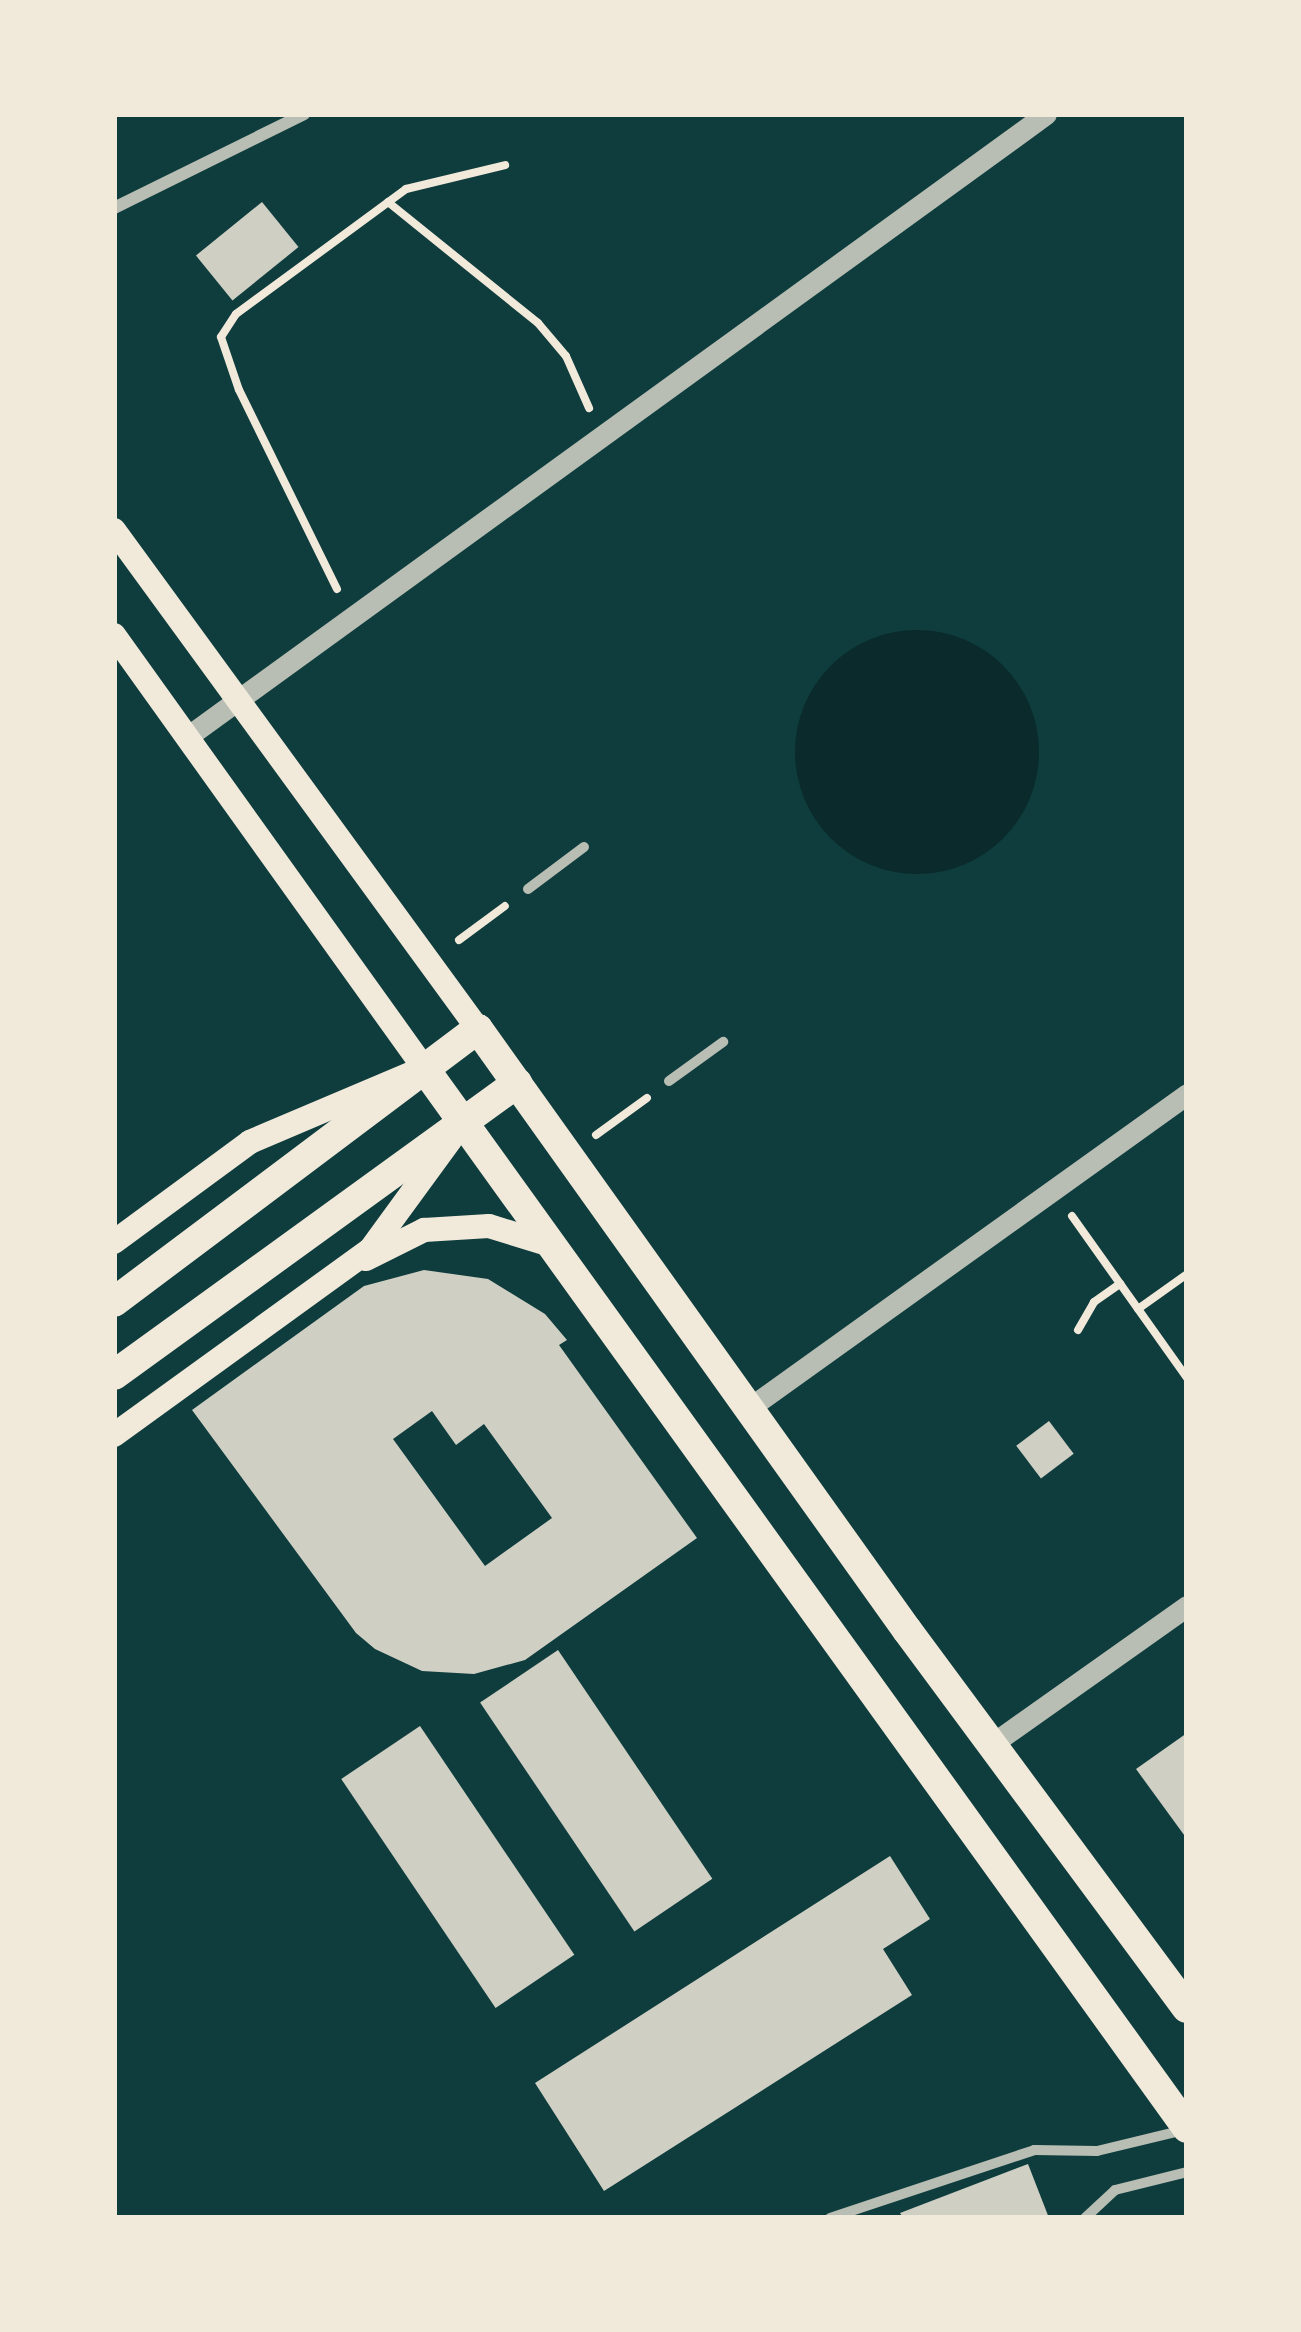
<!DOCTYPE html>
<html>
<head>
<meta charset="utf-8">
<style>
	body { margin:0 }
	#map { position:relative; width:1301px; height:2332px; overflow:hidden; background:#0f3d3e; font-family:"Open Sans",sans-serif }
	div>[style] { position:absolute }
	.water>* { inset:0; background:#0a2a2b }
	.round { border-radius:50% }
	.building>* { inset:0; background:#cfcfc3; transform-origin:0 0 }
	.path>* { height:8px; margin:-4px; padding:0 4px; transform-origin:4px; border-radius:4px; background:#f1e9da }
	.pedestrian>* { height:10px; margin:-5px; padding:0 5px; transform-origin:5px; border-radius:5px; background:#b8beb3 }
	.minor>* { height:12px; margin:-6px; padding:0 6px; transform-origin:6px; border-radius:6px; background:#b8beb3 }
	.tertiary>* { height:21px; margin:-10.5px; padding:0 10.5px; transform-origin:10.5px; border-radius:10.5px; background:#b8beb3 }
	.secondary>* { height:24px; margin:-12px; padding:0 12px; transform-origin:12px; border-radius:12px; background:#f1e9da }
	.primary>* { height:30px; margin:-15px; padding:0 15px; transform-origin:15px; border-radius:15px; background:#f1e9da }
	span { translate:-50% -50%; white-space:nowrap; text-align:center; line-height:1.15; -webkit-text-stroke:10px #f1e9da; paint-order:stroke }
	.frame { position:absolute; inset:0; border:117px solid #f1e9da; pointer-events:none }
</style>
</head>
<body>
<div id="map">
	<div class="water">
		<div class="round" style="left:795px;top:630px;width:244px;height:244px"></div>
	</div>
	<div class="building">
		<div style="left:262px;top:202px;width:58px;height:85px;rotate:51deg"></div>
		<div style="clip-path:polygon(evenodd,424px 1270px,488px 1279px,545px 1314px,567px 1340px,559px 1345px,697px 1538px,525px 1660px,474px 1674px,422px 1671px,375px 1649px,356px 1633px,192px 1410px,364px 1286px,424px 1270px,432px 1411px,456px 1445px,484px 1424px,552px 1518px,485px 1566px,393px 1439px,432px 1411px)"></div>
		<div style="left:1049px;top:1421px;width:41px;height:41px;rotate:53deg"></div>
		<div style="left:558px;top:1650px;width:276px;height:94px;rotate:56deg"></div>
		<div style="left:420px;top:1726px;width:276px;height:95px;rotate:56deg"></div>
		<div style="clip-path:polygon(1187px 1733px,1187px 1839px,1136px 1769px)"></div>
		<div style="clip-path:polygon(890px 1856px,930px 1919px,883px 1949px,912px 1995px,604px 2191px,535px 2083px)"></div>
		<div style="clip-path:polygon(1028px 2164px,1049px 2218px,903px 2218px,900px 2213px)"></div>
	</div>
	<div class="path">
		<div style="left:388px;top:202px;width:193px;rotate:38.9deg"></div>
		<div style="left:538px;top:323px;width:43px;rotate:49.7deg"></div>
		<div style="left:566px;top:356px;width:57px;rotate:66.1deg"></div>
		<div style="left:337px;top:589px;width:222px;rotate:-116.2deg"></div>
		<div style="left:239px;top:390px;width:56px;rotate:-108.8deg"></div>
		<div style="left:221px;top:337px;width:27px;rotate:-57deg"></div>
		<div style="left:236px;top:314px;width:211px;rotate:-36.3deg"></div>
		<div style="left:406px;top:189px;width:102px;rotate:-13.6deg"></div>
		<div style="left:459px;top:940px;width:57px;rotate:-36.5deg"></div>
		<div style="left:596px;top:1135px;width:63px;rotate:-36deg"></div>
		<div style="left:1072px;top:1216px;width:199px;rotate:54.6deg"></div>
		<div style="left:1138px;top:1309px;width:60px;rotate:-35.5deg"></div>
		<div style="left:1078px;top:1330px;width:32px;rotate:-60deg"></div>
		<div style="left:1094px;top:1302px;width:32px;rotate:-35deg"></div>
	</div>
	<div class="pedestrian">
		<div style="left:528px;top:889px;width:70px;rotate:-36.9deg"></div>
		<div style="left:669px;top:1081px;width:67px;rotate:-35.8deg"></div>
		<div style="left:830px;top:2218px;width:215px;rotate:-18.4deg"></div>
		<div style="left:1034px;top:2150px;width:63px;rotate:0.9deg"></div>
		<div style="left:1097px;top:2151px;width:89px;rotate:-13.6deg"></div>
		<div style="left:1085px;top:2218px;width:41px;rotate:-43deg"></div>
		<div style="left:1115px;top:2190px;width:74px;rotate:-14deg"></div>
	</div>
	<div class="minor">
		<div style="left:114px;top:208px;width:212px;rotate:-26.3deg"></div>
	</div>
	<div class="tertiary">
		<div style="left:187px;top:737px;width:1061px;rotate:-35.95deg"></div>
		<div style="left:752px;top:1406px;width:535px;rotate:-35.65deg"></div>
		<div style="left:992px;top:1744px;width:239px;rotate:-35.3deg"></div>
	</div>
	<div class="secondary">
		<div style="left:114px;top:530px;width:618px;rotate:53.89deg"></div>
		<div style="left:114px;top:635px;width:533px;rotate:54.4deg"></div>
		<div style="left:424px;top:1068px;width:189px;rotate:157deg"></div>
		<div style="left:250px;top:1142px;width:169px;rotate:143.7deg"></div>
		<div style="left:366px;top:1259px;width:65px;rotate:-26.6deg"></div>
		<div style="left:424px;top:1230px;width:65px;rotate:-3.5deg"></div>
		<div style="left:489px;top:1226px;width:68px;rotate:17.1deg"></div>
		<div style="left:114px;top:1435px;width:316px;rotate:-35.9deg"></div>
		<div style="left:370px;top:1250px;width:137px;rotate:-53.9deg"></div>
	</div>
	<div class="primary">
		<div style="left:424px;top:1068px;width:1306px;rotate:54.25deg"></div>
		<div style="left:114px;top:1302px;width:455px;rotate:-36.9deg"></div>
		<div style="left:478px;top:1029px;width:738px;rotate:54.48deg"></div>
		<div style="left:907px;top:1630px;width:470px;rotate:53.5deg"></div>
		<div style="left:114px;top:1375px;width:498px;rotate:-35.9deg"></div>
	</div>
	<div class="frame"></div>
</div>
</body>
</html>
